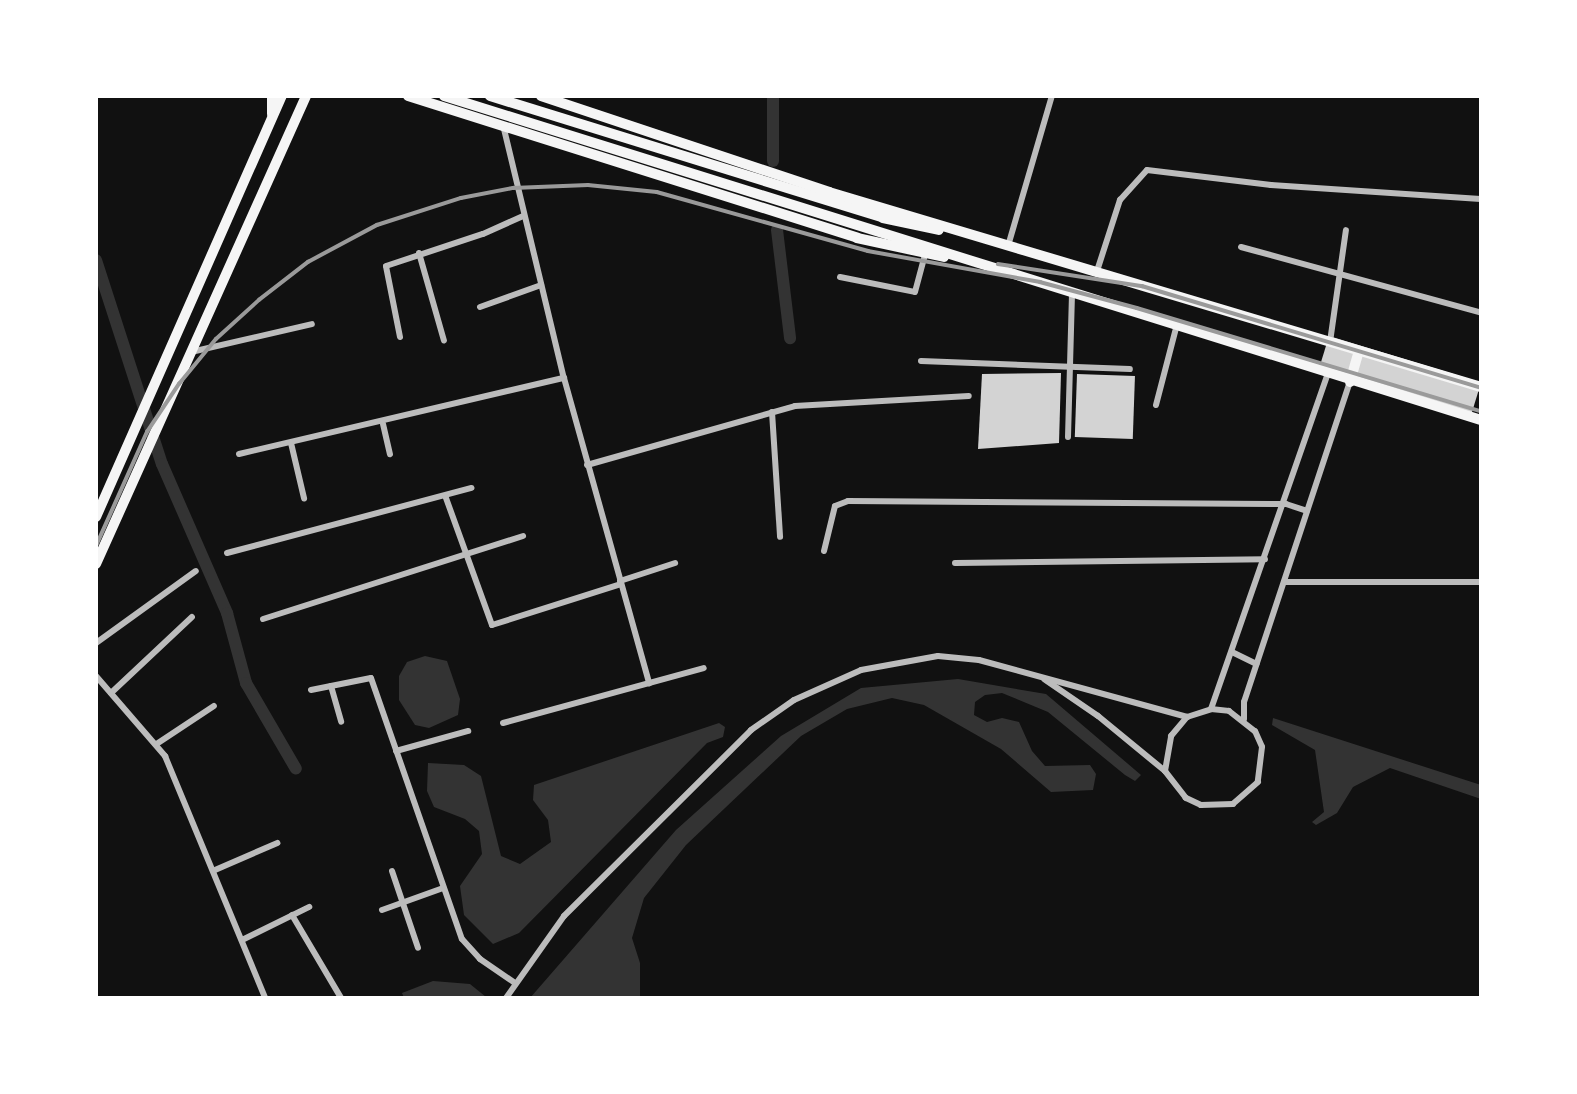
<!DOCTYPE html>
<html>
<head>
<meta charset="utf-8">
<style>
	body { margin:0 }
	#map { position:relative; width:1577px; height:1094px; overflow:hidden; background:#111; font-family:Cabin,sans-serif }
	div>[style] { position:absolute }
	.water>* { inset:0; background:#333 }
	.canal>* { height:12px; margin:-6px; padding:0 6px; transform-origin:6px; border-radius:6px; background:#333 }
	.building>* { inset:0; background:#d3d3d3; transform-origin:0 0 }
	.minor>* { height:6px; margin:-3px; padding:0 3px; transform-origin:3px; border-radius:3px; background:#bcbcbc }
	.primary>* { height:10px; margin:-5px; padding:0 5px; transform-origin:5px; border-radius:5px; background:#f5f5f5 }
	.rail>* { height:3.5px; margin:-1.75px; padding:0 1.75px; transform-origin:1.75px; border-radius:1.75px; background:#9a9a9a }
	span { translate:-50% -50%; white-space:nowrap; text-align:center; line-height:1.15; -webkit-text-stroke:7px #fff; paint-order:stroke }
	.frame { position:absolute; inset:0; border:98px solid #fff; pointer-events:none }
</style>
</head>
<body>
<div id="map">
	<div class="water">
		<div style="clip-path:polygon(425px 656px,447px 661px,460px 699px,458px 715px,429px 728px,415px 725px,399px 700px,399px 676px,407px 662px)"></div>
		<div style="clip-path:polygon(958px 679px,1046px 694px,1141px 775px,1135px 781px,1125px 775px,1048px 712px,1002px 693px,985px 695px,975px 702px,974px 715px,987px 722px,1002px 718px,1019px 722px,1032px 751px,1045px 766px,1090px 765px,1096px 774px,1093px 790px,1051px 792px,1001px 749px,924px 705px,892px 698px,847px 709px,801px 736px,686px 845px,644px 898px,632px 938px,640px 963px,640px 998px,530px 998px,676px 830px,781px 736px,861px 688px)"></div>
		<div style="clip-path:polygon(1273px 718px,1481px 785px,1481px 799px,1390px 768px,1353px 787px,1337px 813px,1316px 825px,1312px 822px,1324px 812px,1315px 750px,1272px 725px)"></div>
		<div style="clip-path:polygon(719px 723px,725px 727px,723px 737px,707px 743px,519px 933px,493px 944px,464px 915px,460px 886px,482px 854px,479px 831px,465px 819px,434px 807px,427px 791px,428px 763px,464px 765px,481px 776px,501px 856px,520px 864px,551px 842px,548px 820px,533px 800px,534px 785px)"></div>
		<div style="clip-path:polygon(433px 981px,470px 984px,486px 997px,404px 998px,402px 993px)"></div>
	</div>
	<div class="canal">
		<div style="left:773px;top:96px;width:65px;rotate:90deg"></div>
		<div style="left:777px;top:230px;width:109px;rotate:83.1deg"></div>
		<div style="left:96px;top:260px;width:214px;rotate:72.1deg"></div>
		<div style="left:162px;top:464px;width:163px;rotate:66.4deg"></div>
		<div style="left:227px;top:613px;width:73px;rotate:74.8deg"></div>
		<div style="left:246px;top:683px;width:99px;rotate:59.8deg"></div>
	</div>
	<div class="building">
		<div style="left:1329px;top:336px;width:159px;height:34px;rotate:17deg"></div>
		<div style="clip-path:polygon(1061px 373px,1059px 443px,978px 449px,982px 374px)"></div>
		<div style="left:1077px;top:374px;width:58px;height:63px;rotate:2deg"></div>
	</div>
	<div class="minor">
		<div style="left:504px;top:129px;width:256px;rotate:76.5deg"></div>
		<div style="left:564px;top:378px;width:317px;rotate:74.4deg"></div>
		<div style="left:1008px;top:246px;width:156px;rotate:-73.7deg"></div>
		<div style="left:1241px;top:247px;width:247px;rotate:15.3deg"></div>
		<div style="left:419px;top:253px;width:91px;rotate:74.1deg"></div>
		<div style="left:1097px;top:271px;width:75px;rotate:-72.1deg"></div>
		<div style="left:1120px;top:200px;width:40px;rotate:-48deg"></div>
		<div style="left:1147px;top:170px;width:125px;rotate:6.9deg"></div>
		<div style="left:1271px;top:185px;width:210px;rotate:3.8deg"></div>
		<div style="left:840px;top:277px;width:76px;rotate:11.3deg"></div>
		<div style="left:915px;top:292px;width:38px;rotate:-75deg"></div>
		<div style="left:480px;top:307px;width:65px;rotate:-19.8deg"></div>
		<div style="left:400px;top:337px;width:72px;rotate:-101.2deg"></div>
		<div style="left:386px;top:266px;width:102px;rotate:-18.3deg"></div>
		<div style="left:483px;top:234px;width:44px;rotate:-24.2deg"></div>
		<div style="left:1330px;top:342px;width:113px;rotate:-81.9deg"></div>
		<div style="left:191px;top:352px;width:124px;rotate:-13deg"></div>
		<div style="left:921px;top:361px;width:209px;rotate:2.2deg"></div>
		<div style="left:1156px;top:405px;width:80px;rotate:-75.4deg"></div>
		<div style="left:772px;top:412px;width:125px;rotate:86.3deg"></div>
		<div style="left:383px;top:424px;width:31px;rotate:77deg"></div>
		<div style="left:1068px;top:437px;width:143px;rotate:-88.4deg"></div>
		<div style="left:291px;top:443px;width:57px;rotate:76.7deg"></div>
		<div style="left:239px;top:454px;width:334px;rotate:-13.2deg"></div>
		<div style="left:587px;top:465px;width:216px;rotate:-15.8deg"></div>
		<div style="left:795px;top:406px;width:174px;rotate:-3.3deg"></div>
		<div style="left:446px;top:498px;width:135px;rotate:70.1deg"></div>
		<div style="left:492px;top:625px;width:135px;rotate:-17.6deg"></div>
		<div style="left:824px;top:551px;width:46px;rotate:-76.3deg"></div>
		<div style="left:835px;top:506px;width:14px;rotate:-21deg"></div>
		<div style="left:848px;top:501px;width:438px;rotate:0.4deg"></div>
		<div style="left:1286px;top:504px;width:22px;rotate:18deg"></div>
		<div style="left:227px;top:553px;width:253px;rotate:-14.9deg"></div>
		<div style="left:955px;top:563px;width:310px;rotate:-0.7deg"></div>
		<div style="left:620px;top:581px;width:58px;rotate:-18.1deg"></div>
		<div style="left:1284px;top:582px;width:197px"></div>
		<div style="left:263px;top:619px;width:273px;rotate:-17.7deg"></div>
		<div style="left:96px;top:643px;width:123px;rotate:-35.8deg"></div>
		<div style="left:1234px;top:653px;width:25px;rotate:26deg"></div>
		<div style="left:96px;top:676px;width:106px;rotate:49.2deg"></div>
		<div style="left:165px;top:756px;width:262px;rotate:67.5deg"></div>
		<div style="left:331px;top:686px;width:37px;rotate:74deg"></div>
		<div style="left:311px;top:690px;width:61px;rotate:-11.3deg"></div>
		<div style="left:371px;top:678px;width:276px;rotate:70.8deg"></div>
		<div style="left:462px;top:939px;width:27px;rotate:48deg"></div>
		<div style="left:480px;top:959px;width:42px;rotate:34.4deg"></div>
		<div style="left:111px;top:693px;width:111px;rotate:-43.2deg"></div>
		<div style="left:1211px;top:709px;width:354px;rotate:-70.8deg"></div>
		<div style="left:1244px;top:719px;width:17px;rotate:-90deg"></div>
		<div style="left:1244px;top:702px;width:337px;rotate:-71.7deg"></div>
		<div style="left:503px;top:723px;width:208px;rotate:-15.3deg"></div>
		<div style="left:158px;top:743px;width:67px;rotate:-33.5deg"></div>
		<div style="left:396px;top:751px;width:75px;rotate:-15.5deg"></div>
		<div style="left:1165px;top:771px;width:36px;rotate:-80deg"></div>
		<div style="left:1171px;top:736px;width:25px;rotate:-50deg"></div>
		<div style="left:215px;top:870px;width:68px;rotate:-23.5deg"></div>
		<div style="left:392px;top:871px;width:81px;rotate:71.3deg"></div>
		<div style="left:382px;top:910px;width:65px;rotate:-19.8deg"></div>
		<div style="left:292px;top:915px;width:96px;rotate:59.4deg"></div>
		<div style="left:242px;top:940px;width:75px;rotate:-26.2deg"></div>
		<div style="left:506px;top:998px;width:100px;rotate:-54.7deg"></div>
		<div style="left:564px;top:916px;width:264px;rotate:-44.8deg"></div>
		<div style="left:751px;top:730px;width:52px;rotate:-34.9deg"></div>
		<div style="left:794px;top:700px;width:73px;rotate:-24.1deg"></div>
		<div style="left:861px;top:670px;width:78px;rotate:-10.3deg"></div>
		<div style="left:938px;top:656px;width:41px;rotate:5.6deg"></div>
		<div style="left:979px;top:660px;width:216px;rotate:15.3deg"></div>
		<div style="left:1187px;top:717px;width:25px;rotate:-18deg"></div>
		<div style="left:1211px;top:709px;width:18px;rotate:6deg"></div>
		<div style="left:1229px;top:711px;width:33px;rotate:38deg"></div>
		<div style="left:1255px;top:731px;width:17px;rotate:66deg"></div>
		<div style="left:1262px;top:747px;width:35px;rotate:97deg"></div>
		<div style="left:1258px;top:782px;width:33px;rotate:139deg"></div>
		<div style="left:1233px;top:804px;width:32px;rotate:178deg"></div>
		<div style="left:1201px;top:805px;width:17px;rotate:-155deg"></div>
		<div style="left:1186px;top:798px;width:34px;rotate:-128deg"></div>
		<div style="left:1165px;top:771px;width:87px;rotate:-140.6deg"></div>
		<div style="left:1098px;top:716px;width:65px;rotate:-145.6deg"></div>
	</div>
	<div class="primary">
		<div style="left:272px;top:96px;width:18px;rotate:90deg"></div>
		<div style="left:408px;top:96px;width:471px;rotate:17.5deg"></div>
		<div style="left:857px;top:238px;width:89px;rotate:12.3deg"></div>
		<div style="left:444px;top:96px;width:1086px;rotate:17.35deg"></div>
		<div style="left:490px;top:96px;width:412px;rotate:17.2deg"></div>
		<div style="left:883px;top:218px;width:57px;rotate:12.1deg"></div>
		<div style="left:541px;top:96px;width:304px;rotate:18.4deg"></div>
		<div style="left:829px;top:192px;width:681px;rotate:16.65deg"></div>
		<div style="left:1350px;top:382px;width:32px;rotate:-74deg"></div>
		<div style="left:96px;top:517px;width:460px;rotate:-66.2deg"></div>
		<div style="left:96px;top:564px;width:513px;rotate:-65.83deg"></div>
	</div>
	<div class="rail">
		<div style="left:998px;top:264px;width:146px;rotate:8.7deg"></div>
		<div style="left:1142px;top:286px;width:354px;rotate:16.7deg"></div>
		<div style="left:96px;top:546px;width:125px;rotate:-65.9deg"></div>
		<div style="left:147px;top:432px;width:58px;rotate:-56.3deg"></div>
		<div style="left:179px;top:384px;width:58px;rotate:-50.6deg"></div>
		<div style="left:216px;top:339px;width:58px;rotate:-42.2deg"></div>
		<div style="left:259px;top:300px;width:62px;rotate:-37.8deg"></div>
		<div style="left:308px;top:262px;width:78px;rotate:-28.2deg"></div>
		<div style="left:377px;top:225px;width:88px;rotate:-17.8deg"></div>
		<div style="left:461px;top:198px;width:53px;rotate:-10.9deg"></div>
		<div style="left:513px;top:188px;width:75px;rotate:-2.3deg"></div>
		<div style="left:588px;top:185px;width:69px;rotate:5.8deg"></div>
		<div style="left:657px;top:192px;width:219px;rotate:15.6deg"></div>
		<div style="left:868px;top:251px;width:175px;rotate:10.2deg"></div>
		<div style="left:1040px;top:282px;width:100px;rotate:15deg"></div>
		<div style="left:1137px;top:308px;width:359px;rotate:16.7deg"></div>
	</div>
	<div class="frame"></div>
</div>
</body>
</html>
